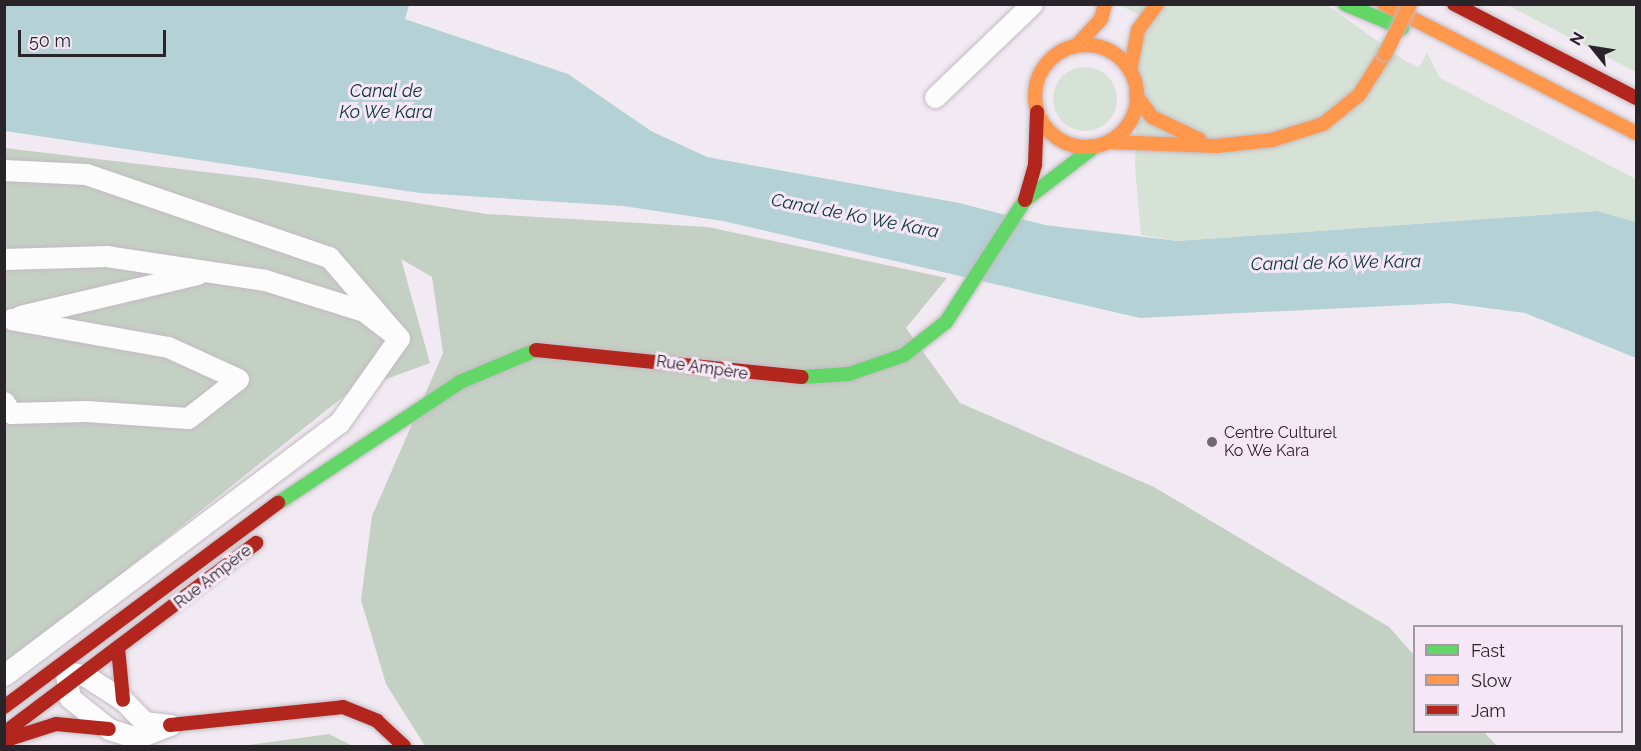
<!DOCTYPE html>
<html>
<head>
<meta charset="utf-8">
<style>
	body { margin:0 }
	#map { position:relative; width:1641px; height:751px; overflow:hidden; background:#f2eaf2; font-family:Raleway,sans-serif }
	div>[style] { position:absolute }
	.green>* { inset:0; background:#d7e2d6 }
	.round { border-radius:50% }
	.forest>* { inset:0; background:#c5d0c4 }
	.water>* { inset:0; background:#b4d1d5 }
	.roads { filter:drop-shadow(0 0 2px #c2bbc2) drop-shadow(0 0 2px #c2bbc2) }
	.street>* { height:21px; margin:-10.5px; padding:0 10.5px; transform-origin:10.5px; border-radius:10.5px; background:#fdfcfd }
	.fast>* { height:14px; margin:-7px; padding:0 7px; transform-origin:7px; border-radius:7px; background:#63d668 }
	.slow>* { height:14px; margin:-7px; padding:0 7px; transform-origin:7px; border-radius:7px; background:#ff974d }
	.slow>.ring { margin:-7px; padding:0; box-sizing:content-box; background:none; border:14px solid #ff974d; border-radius:50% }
	.jam>* { height:14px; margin:-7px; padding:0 7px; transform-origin:7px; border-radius:7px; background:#b3261e }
	.bridges { filter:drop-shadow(0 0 2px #c2bbc2) drop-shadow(0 0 2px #c2bbc2) }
	.slow-bridge>* { height:14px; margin:-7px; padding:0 7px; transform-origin:7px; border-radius:7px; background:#ff974d }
	.dots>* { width:16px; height:16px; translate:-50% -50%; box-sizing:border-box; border:3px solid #f5e7f5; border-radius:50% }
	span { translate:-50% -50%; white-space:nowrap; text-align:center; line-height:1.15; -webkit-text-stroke:6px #f5e7f5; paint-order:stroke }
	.street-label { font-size:16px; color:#292429 }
	.poi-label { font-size:16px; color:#292429 }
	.left { translate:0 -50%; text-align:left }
	.water-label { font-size:18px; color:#0a3638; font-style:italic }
	.frame { position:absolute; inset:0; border:6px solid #292429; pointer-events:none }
	.legend { position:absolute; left:1413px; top:625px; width:210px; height:108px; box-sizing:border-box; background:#f5e7f5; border:2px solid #a399a3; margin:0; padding:8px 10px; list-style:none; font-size:18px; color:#292429 }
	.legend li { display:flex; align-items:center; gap:12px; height:30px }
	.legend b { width:30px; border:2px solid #a399a3 }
	.north { position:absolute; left:1563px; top:18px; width:60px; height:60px; -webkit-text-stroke:4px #f5e7f5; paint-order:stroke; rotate:300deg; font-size:16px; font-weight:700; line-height:24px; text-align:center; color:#292429 }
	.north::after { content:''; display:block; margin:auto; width:21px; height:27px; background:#292429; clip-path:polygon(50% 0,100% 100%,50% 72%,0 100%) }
	.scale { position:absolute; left:18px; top:30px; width:148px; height:27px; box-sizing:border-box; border:3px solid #292429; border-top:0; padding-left:8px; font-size:18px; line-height:21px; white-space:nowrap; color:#292429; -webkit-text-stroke:4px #f5e7f5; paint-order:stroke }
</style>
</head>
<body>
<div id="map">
	<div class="green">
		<div style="clip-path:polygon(1119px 5px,1327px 5px,1404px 60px,1419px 67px,1427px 53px,1440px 78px,1636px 179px,1636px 222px,1597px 211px,1178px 241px,1141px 235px,1135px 167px,1140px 15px)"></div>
		<div style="clip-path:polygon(1507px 5px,1632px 5px,1636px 8px,1636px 72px)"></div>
		<div class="round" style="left:1053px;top:67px;width:64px;height:64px"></div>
	</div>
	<div class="forest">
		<div style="clip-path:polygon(5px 148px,257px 178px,487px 214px,708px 227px,947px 278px,906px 328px,960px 403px,1154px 487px,1389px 627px,1414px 655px,1414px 732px,1484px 732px,1497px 746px,425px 746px,386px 684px,361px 600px,372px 516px,443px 353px,432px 277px,401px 259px,430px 363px,348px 393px,5px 667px)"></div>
		<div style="clip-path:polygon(329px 734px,353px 746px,242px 746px)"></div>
	</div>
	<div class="water">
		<div style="clip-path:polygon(4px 5px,409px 5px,405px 19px,568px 74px,651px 131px,707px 157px,959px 203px,1045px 225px,1178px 241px,1597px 211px,1636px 222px,1636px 358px,1525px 313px,1449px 303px,1140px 318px,723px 221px,623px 206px,420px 193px,5px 131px)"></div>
	</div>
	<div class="roads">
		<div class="street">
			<div style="left:935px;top:97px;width:134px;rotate:-43.8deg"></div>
			<div style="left:4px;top:170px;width:82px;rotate:2.8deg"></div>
			<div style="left:86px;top:174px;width:257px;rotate:18.9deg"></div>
			<div style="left:329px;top:257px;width:107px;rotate:49.2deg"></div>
			<div style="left:399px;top:338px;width:44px;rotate:-142.4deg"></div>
			<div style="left:364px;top:311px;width:104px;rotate:-162.6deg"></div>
			<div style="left:265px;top:280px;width:160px;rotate:-171.4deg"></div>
			<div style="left:107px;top:256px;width:103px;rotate:178.3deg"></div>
			<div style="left:20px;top:316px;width:182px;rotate:-13.3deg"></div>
			<div style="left:4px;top:402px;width:13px;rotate:58deg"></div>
			<div style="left:11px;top:413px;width:75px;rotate:-1.5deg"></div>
			<div style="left:86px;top:411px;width:102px;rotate:3.9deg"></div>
			<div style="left:188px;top:418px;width:63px;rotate:-38deg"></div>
			<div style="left:238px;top:379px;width:77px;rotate:-155.4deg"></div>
			<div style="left:168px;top:347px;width:159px;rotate:-169.9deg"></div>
			<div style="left:71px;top:673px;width:13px;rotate:9deg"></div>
			<div style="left:84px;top:675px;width:46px;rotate:32.7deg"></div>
			<div style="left:123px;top:700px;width:30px;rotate:46deg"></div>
			<div style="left:144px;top:722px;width:26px;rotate:7deg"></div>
			<div style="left:66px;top:674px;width:24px;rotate:81deg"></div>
			<div style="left:70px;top:698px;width:50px;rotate:38.5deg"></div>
			<div style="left:109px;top:729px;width:29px;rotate:18deg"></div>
			<div style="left:137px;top:738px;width:35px;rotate:-22deg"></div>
			<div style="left:4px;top:675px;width:419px;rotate:-37deg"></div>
			<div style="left:339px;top:423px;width:104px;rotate:-54.8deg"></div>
		</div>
		<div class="fast">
			<div style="left:1345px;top:4px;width:62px;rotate:22.8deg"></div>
			<div style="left:802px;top:377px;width:47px;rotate:-3.7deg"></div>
			<div style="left:849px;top:374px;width:58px;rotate:-19.1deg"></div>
			<div style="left:904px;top:355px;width:53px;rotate:-38.2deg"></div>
			<div style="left:946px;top:322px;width:145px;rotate:-57.1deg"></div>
			<div style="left:1025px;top:200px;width:87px;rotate:-37.5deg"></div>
			<div style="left:278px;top:503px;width:219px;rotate:-33.6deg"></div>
			<div style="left:460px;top:382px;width:82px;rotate:-22.8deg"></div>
		</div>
		<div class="slow">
			<div style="left:1384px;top:4px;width:283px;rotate:27.1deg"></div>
			<div class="ring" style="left:1035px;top:45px;width:88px;height:88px"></div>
			<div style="left:1076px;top:46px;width:37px;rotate:-47deg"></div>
			<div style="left:1101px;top:19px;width:16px;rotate:-75deg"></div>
			<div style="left:1130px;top:71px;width:42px;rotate:-79deg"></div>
			<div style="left:1138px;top:30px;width:32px;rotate:-54deg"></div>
			<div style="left:1136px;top:95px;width:27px;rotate:54deg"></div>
			<div style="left:1152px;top:117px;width:53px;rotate:25.6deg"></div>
			<div style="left:1108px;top:142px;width:108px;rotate:2.1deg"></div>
			<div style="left:1216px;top:146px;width:56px;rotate:-6.1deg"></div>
			<div style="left:1272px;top:140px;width:53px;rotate:-17.4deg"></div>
			<div style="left:1323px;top:124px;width:46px;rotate:-38.9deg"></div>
			<div style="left:1359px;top:95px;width:49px;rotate:-57.6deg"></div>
		</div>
		<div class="jam">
			<div style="left:1454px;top:4px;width:205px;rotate:27.3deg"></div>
			<div style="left:1025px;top:200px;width:37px;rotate:-74deg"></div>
			<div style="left:1035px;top:164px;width:52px;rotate:-87.8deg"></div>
			<div style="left:536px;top:350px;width:267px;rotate:5.8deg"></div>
			<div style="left:118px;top:648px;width:52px;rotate:84.5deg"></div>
			<div style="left:4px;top:707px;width:342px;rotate:-36.7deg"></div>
			<div style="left:170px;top:725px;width:174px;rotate:-5.9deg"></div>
			<div style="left:343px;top:707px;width:37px;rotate:22deg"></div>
			<div style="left:377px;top:721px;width:37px;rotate:43deg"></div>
			<div style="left:4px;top:733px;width:316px;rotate:-37deg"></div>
			<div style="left:9px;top:739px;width:49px;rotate:-17.7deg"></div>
			<div style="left:56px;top:724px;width:53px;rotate:5.4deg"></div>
		</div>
	</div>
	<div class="bridges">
		<div class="slow-bridge">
			<div style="left:1385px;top:54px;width:56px;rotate:-63.4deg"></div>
		</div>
	</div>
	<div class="dots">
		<div style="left:1212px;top:442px;background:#6f696f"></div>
	</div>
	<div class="street-label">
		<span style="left:702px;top:368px;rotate:8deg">Rue Ampère</span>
		<span style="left:213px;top:577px;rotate:-38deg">Rue Ampère</span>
	</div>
	<div class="poi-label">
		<span class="left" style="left:1224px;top:442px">Centre Culturel<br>Ko We Kara</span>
	</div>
	<div class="water-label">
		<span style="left:386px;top:102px">Canal de<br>Ko We Kara</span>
		<span style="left:855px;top:216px;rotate:11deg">Canal de Ko We Kara</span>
		<span style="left:1336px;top:263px;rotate:-1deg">Canal de Ko We Kara</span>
	</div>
	<div class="frame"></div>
	<ul class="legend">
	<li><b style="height:8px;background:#63d668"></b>Fast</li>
	<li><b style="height:8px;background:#ff974d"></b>Slow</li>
	<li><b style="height:8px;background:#b3261e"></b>Jam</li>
	</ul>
	<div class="north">N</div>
	<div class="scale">50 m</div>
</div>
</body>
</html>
